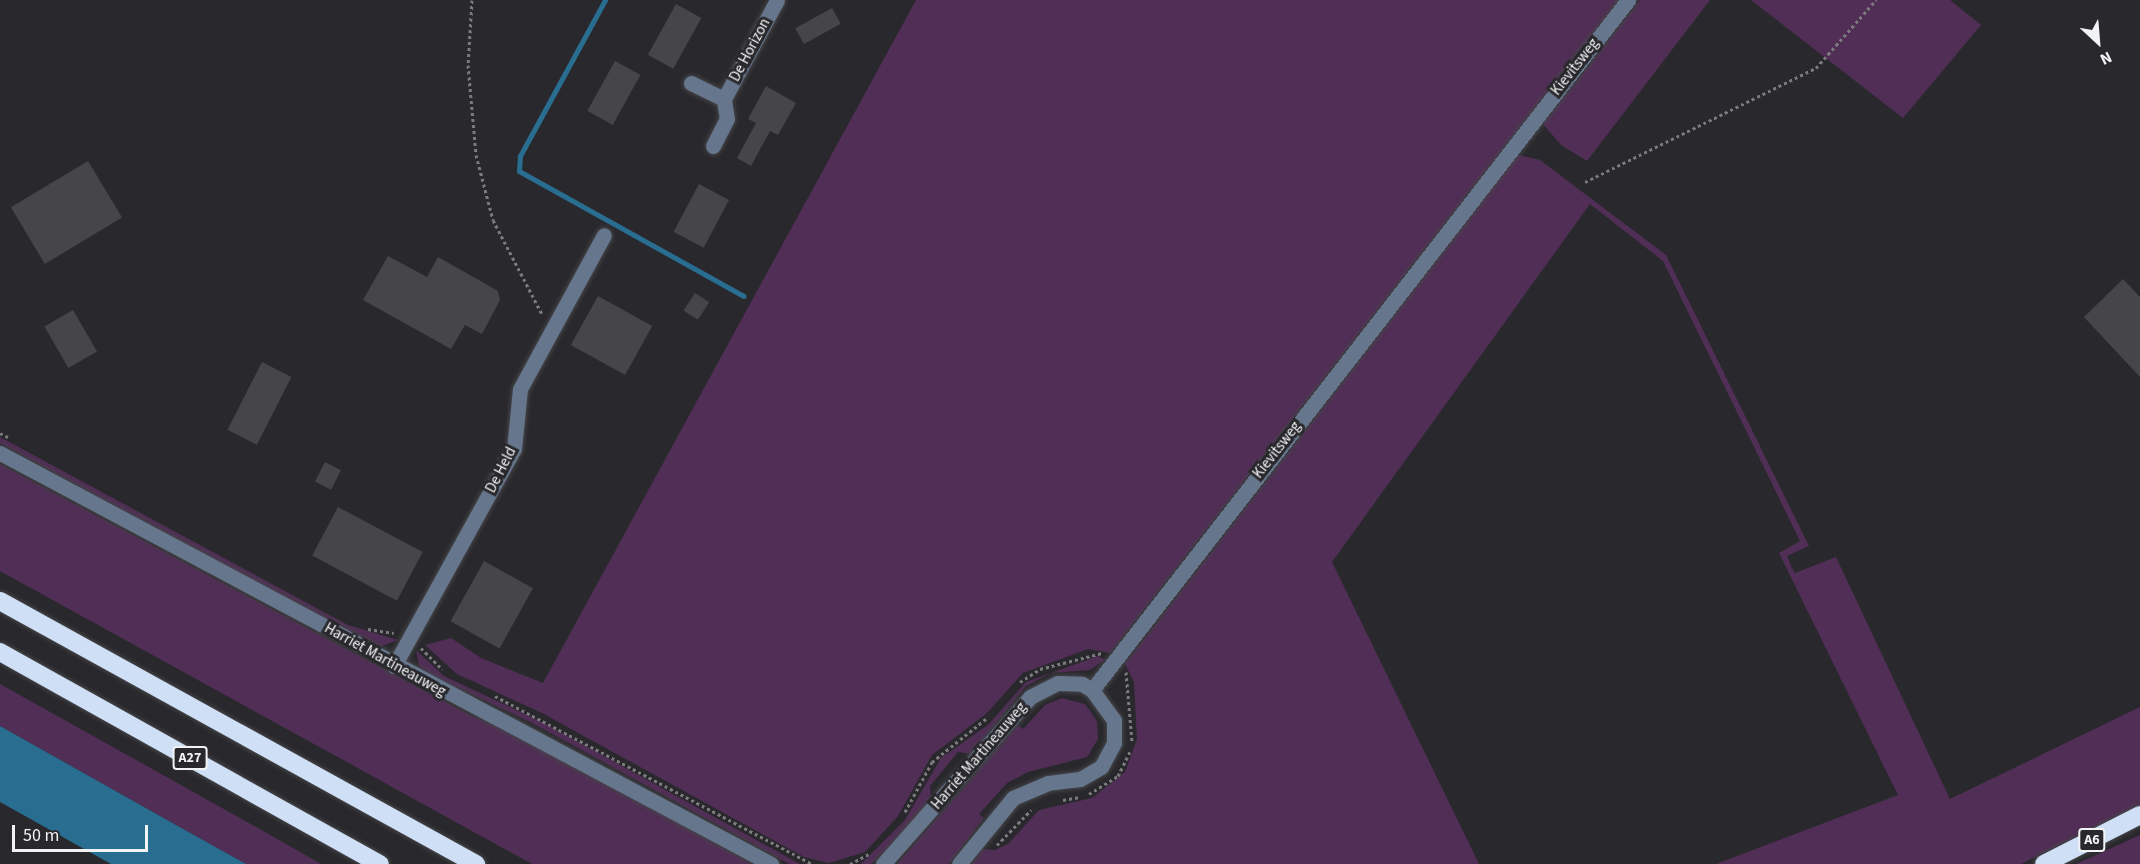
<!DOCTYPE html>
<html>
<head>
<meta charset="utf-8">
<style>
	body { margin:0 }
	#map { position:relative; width:2140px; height:864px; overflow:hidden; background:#29292d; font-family:"Source Sans 3",sans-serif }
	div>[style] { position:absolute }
	.green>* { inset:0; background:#512e56 }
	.water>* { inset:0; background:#296d90 }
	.stream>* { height:5px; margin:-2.5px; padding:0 2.5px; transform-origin:2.5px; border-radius:2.5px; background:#296d90 }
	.building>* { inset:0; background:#464549; transform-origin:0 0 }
	.path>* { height:3px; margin-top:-1.5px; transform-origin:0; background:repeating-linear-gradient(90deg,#7b7b7e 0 3px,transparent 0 6px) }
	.roads { filter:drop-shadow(0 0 2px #454549) drop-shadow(0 0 2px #454549) }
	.minor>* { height:15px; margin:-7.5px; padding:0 7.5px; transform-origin:7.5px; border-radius:7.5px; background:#66768c }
	.highway>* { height:18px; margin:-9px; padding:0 9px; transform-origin:9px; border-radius:9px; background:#cfdff5 }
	span { translate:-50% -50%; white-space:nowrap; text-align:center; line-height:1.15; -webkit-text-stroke:6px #29292d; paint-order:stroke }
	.shield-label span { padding:2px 4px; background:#29292d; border:2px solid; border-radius:4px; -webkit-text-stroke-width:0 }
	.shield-label { font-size:14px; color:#f2f3f5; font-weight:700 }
	.street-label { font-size:15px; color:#f2f3f5 }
	.north { position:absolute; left:2068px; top:12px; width:60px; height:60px; -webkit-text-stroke:4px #29292d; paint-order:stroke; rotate:154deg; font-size:16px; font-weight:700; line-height:24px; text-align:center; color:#f2f3f5 }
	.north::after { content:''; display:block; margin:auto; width:21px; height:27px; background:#f2f3f5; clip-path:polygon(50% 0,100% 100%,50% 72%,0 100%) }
	.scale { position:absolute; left:12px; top:825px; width:136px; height:27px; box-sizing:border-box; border:3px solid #f2f3f5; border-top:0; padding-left:8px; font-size:18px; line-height:21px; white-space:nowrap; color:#f2f3f5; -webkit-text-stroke:4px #29292d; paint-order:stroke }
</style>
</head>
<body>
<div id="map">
	<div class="green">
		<div style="clip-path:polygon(916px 0,1619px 0,1110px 653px,1088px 649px,1023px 673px,986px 714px,932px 755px,898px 816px,865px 852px,829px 863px,804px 857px,542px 713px,457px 674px,425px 645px,451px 638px,481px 658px,543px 683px)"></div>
		<div style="clip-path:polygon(1640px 0,1710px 0,1587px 161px,1561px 145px,1543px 124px)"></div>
		<div style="clip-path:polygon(1751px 0,1950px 0,1981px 25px,1903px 118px)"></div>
		<div style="clip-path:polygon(1518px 155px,1540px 160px,1666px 255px,1809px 546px,1787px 556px,1792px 568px,1795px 573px,1836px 557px,1950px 799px,2140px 707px,2140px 805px,2021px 864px,1716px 864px,1898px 795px,1779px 553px,1800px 541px,1663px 261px,1590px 204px,1332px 562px,1479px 864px,971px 864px,983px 849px,995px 850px,1008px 844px,1039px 810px,1092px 798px,1125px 772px,1137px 739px,1134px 682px,1125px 664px)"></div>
		<div style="clip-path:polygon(0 437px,348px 625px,398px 640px,379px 647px,360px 638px,0 443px)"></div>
		<div style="clip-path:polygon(0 464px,470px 715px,521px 737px,752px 864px,532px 864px,0 571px)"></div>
		<div style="clip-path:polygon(416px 650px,444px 676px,542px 722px,800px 864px,789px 864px,534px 724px,427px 673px,419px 666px)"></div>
		<div style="clip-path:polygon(1098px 656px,1105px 660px,1090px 670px,1051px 673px,1026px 686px,971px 754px,958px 752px,930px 786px,931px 799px,882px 854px,871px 864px,861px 864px,905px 820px,941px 758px,988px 725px,1026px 682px)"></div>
		<div style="clip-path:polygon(0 684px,258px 828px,321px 864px,246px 864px,176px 825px,0 726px)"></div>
		<div style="clip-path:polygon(1062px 698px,1085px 704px,1097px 721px,1098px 739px,1087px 757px,1028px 772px,1007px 783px,979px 814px,984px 818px,949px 864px,897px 864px,1018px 725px,1023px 729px,1045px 705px)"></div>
		<div style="clip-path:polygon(2140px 835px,2140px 864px,2076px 864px)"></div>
	</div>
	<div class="water">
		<div style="clip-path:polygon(0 726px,176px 825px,246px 864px,111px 864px,0 802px)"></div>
	</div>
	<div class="stream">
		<div style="left:605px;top:0;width:178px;rotate:118.6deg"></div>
		<div style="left:520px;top:156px;width:15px;rotate:94deg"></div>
		<div style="left:519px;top:171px;width:257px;rotate:29.1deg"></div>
	</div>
	<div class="building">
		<div style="left:676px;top:4px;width:29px;height:58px;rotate:29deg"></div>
		<div style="left:832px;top:8px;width:18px;height:42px;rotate:61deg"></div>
		<div style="left:615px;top:61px;width:29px;height:57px;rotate:29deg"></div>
		<div style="clip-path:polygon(766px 86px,796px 103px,778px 135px,770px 131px,751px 166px,737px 158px,756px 123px,748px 119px)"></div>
		<div style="left:88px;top:161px;width:66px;height:90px;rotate:59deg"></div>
		<div style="left:699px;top:184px;width:34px;height:54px;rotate:28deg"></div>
		<div style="clip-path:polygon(388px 256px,427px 277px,438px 257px,498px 291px,500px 300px,482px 334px,465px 325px,451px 349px,363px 300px)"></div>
		<div style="clip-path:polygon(2123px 279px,2140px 297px,2140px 377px,2084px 317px)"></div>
		<div style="left:695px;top:293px;width:17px;height:21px;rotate:33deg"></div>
		<div style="left:598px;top:296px;width:62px;height:56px;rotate:29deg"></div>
		<div style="left:73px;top:310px;width:48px;height:33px;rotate:60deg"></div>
		<div style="left:262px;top:362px;width:33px;height:76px;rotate:27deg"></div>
		<div style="left:325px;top:462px;width:18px;height:22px;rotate:27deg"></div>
		<div style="left:338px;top:507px;width:96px;height:55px;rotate:28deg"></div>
		<div style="left:484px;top:561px;width:56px;height:69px;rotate:29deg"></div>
	</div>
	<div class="path">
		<div style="left:472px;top:0;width:65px;rotate:93.5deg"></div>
		<div style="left:468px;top:65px;width:90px;rotate:84.9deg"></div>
		<div style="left:476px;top:155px;width:67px;rotate:75.3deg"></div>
		<div style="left:493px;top:220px;width:106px;rotate:62.5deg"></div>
		<div style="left:1585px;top:182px;width:258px;rotate:-26.3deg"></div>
		<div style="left:1816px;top:68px;width:91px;rotate:-48.6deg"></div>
		<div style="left:0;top:433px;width:9px;rotate:27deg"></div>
		<div style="left:368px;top:629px;width:26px;rotate:9deg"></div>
		<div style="left:421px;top:648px;width:30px;rotate:45deg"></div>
		<div style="left:1126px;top:672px;width:70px;rotate:85.1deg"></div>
		<div style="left:1020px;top:682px;width:24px;rotate:-33deg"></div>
		<div style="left:1040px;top:669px;width:64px;rotate:-14.5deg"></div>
		<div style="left:495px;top:696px;width:359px;rotate:27.9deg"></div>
		<div style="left:1089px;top:794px;width:34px;rotate:-32deg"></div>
		<div style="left:1118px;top:776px;width:28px;rotate:-64deg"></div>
		<div style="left:1063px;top:800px;width:17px;rotate:-10deg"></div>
		<div style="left:905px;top:812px;width:57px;rotate:-61.6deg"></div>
		<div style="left:932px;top:762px;width:70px;rotate:-38.7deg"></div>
		<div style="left:997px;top:845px;width:49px;rotate:-45.8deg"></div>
		<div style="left:850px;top:864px;width:21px;rotate:-28deg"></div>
	</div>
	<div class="roads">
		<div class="minor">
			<div style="left:691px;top:83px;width:37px;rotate:26deg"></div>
			<div style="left:713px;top:146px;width:30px;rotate:-63deg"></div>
			<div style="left:727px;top:119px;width:20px;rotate:-99deg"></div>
			<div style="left:724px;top:99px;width:112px;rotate:-61.8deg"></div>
			<div style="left:0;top:453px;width:874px;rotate:28.06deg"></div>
			<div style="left:394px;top:666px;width:248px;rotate:-61.1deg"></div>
			<div style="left:514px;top:449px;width:60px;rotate:-84.3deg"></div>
			<div style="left:520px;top:389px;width:175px;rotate:-61.4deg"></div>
			<div style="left:1092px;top:690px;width:874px;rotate:-52.16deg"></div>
			<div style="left:883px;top:864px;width:222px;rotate:-48.6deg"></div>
			<div style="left:1030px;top:697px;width:31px;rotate:-27deg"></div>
			<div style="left:1058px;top:683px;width:24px;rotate:2deg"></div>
			<div style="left:1082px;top:684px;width:12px;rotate:31deg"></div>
			<div style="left:1092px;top:690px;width:37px;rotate:54deg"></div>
			<div style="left:1114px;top:720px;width:23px;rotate:90deg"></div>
			<div style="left:1114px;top:743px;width:27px;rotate:118deg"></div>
			<div style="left:1101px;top:767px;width:24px;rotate:150deg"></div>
			<div style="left:1080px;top:779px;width:32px;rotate:173deg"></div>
			<div style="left:1048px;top:783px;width:38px;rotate:157deg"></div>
			<div style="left:1013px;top:798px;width:85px;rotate:129.3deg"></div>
		</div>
		<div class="highway">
			<div style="left:0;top:601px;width:544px;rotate:28.92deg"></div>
			<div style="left:0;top:652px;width:435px;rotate:29.2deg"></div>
			<div style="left:2044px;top:864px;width:108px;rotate:-27deg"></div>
		</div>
	</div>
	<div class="shield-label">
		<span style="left:190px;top:758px">A27</span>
		<span style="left:2092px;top:840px">A6</span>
	</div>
	<div class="street-label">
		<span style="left:750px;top:50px;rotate:-62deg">De Horizon</span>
		<span style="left:1575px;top:67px;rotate:-52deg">Kievitsweg</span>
		<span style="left:1277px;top:450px;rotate:-52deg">Kievitsweg</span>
		<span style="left:501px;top:470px;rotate:-63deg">De Held</span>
		<span style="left:385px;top:660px;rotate:29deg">Harriet Martineauweg</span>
		<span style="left:979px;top:756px;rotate:-49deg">Harriet Martineauweg</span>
	</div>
	<div class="north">N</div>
	<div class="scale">50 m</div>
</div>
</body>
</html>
